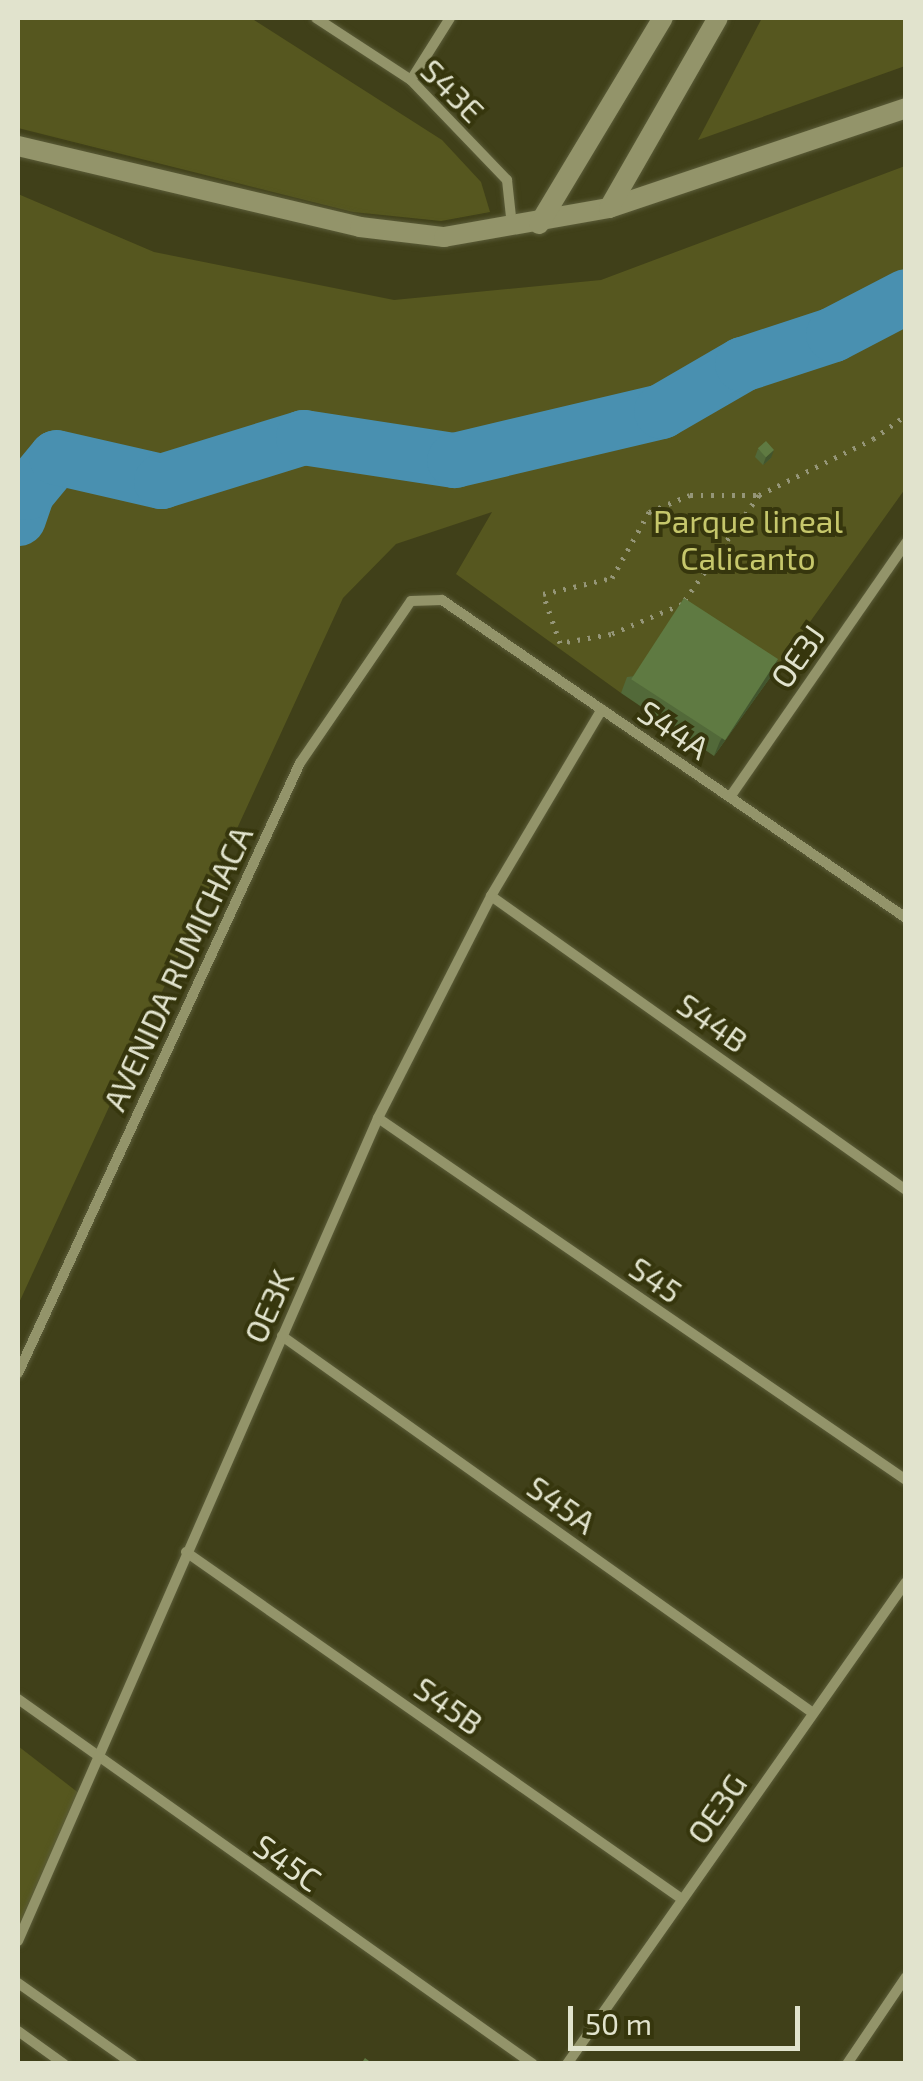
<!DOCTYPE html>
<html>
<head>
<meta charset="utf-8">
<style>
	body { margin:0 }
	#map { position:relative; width:923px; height:2081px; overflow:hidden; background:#404019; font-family:"Exo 2",sans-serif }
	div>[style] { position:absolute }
	.green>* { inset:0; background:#56571f }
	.river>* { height:55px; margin:-27.5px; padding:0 27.5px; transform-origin:27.5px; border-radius:27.5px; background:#4990b0 }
	.path>* { height:5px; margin-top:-2.5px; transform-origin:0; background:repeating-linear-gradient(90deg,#959678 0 2.5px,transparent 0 10.5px) }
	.roads { filter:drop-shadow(0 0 2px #5b5c39) drop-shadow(0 0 2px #5b5c39) }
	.street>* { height:10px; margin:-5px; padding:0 5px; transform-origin:5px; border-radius:5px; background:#93946a }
	.secondary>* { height:20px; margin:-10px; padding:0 10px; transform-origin:10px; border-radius:10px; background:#93946a }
	.wall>* { inset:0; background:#526939 }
	.shaded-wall>* { inset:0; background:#42552e }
	.building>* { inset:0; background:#5f7a42; transform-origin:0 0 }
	span { translate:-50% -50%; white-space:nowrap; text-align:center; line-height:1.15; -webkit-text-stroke:8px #36360d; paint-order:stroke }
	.street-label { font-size:32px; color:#e1e3cd }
	.park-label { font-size:32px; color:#c6c76b }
	.frame { position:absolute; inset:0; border:20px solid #e1e3cd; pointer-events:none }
	.scale { position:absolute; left:568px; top:2006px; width:232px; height:45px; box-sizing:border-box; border:5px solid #e1e3cd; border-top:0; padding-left:12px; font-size:30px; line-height:35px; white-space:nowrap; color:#e1e3cd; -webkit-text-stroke:8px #36360d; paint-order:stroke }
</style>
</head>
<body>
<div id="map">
	<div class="green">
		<div style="clip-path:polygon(18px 18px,251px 18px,442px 140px,481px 182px,490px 212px,441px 221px,353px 212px,18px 128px)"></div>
		<div style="clip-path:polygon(762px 18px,905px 18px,905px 66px,698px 140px)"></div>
		<div style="clip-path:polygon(905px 166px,905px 489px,772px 675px,679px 614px,621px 693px,456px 574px,492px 512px,396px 544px,343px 598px,18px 1305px,18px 194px,154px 252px,394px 300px,601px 280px)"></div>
		<div style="clip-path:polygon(18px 1746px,80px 1794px,18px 1941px)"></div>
	</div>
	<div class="river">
		<div style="left:18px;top:518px;width:28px;rotate:-71deg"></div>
		<div style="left:27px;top:492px;width:45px;rotate:-50.4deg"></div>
		<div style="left:56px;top:457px;width:108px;rotate:12.9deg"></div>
		<div style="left:161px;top:481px;width:149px;rotate:-17.2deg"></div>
		<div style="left:303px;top:437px;width:153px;rotate:8.7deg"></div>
		<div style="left:454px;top:460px;width:213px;rotate:-13.3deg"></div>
		<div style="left:661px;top:411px;width:94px;rotate:-30.1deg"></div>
		<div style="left:742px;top:364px;width:96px;rotate:-18.2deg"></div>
		<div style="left:833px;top:334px;width:82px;rotate:-27.5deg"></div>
	</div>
	<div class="path">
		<div style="left:759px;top:495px;width:133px;rotate:125.2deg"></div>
		<div style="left:682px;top:604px;width:77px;rotate:157.1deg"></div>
		<div style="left:611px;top:634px;width:52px;rotate:170deg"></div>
		<div style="left:560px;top:643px;width:52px;rotate:-109.1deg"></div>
		<div style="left:543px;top:594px;width:71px;rotate:-13.1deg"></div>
		<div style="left:612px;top:578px;width:76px;rotate:-60.7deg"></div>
		<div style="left:649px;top:512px;width:44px;rotate:-22.5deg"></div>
		<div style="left:690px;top:495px;width:69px"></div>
		<div style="left:759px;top:495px;width:127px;rotate:-26.2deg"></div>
		<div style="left:873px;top:439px;width:41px;rotate:-36deg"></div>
	</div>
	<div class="roads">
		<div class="street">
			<div style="left:316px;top:18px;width:113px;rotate:33.1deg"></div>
			<div style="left:411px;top:80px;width:139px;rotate:46.2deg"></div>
			<div style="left:507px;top:180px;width:46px;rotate:83.8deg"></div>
			<div style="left:411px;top:80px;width:73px;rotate:-57.8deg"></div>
			<div style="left:730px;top:797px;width:309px;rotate:-55.3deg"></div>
			<div style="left:491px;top:896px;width:509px;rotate:35.32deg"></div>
			<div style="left:378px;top:1118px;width:640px;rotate:34.43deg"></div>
			<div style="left:282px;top:1336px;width:651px;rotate:35.37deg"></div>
			<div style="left:18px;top:1373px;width:672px;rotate:-65.19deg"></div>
			<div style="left:300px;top:763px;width:196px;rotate:-55.6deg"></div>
			<div style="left:411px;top:601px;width:31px;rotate:-2deg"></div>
			<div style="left:442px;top:600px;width:563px;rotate:34.42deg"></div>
			<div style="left:186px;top:1552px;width:605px;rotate:34.98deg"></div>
			<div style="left:18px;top:1699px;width:631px;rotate:35.33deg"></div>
			<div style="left:18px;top:1941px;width:898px;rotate:-66.37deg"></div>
			<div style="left:378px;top:1118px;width:249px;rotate:-63deg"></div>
			<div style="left:491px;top:896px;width:217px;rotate:-59.3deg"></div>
			<div style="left:18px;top:1983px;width:141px;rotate:35.2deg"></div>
			<div style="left:18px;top:2031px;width:57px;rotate:35.7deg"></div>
			<div style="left:567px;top:2064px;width:589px;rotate:-54.88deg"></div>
			<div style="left:847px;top:2064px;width:105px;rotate:-55.9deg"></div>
		</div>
		<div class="secondary">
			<div style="left:18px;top:146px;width:351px;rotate:13.3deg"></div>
			<div style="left:360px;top:227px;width:85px;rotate:6.8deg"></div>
			<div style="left:444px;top:237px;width:168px;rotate:-10deg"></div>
			<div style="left:609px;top:208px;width:313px;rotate:-18.6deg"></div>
			<div style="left:609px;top:208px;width:219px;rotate:-60.2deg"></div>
			<div style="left:539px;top:224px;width:240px;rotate:-59deg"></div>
		</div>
	</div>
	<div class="wall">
		<div style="clip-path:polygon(758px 449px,771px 458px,763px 465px,755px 457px)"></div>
		<div style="clip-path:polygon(778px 659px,772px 675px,714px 756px,621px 693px,627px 677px)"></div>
	</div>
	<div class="shaded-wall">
		<div style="clip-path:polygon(774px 450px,771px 458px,763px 465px,766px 457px)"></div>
		<div style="clip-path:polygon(778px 659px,772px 675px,714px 756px,720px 741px)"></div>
	</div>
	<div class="building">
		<div style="left:766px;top:441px;width:12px;height:11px;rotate:48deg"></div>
		<div style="left:684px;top:598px;width:112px;height:97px;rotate:33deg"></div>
		<div style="clip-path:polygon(365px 2058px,373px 2064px,361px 2064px)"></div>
	</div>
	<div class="street-label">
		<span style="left:453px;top:90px;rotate:45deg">S43E</span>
		<span style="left:797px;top:656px;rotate:-55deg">OE3J</span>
		<span style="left:674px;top:729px;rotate:34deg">S44A</span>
		<span style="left:177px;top:968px;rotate:-65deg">AVENIDA RUMICHACA</span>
		<span style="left:713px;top:1022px;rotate:35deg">S44B</span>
		<span style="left:656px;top:1279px;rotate:34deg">S45</span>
		<span style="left:268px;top:1306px;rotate:-66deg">OE3K</span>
		<span style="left:562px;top:1504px;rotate:35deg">S45A</span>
		<span style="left:449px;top:1705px;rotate:35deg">S45B</span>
		<span style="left:716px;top:1808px;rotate:-55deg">OE3G</span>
		<span style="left:288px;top:1862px;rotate:35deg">S45C</span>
	</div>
	<div class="park-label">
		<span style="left:748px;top:539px">Parque lineal<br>Calicanto</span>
	</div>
	<div class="frame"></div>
	<div class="scale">50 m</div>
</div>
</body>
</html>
